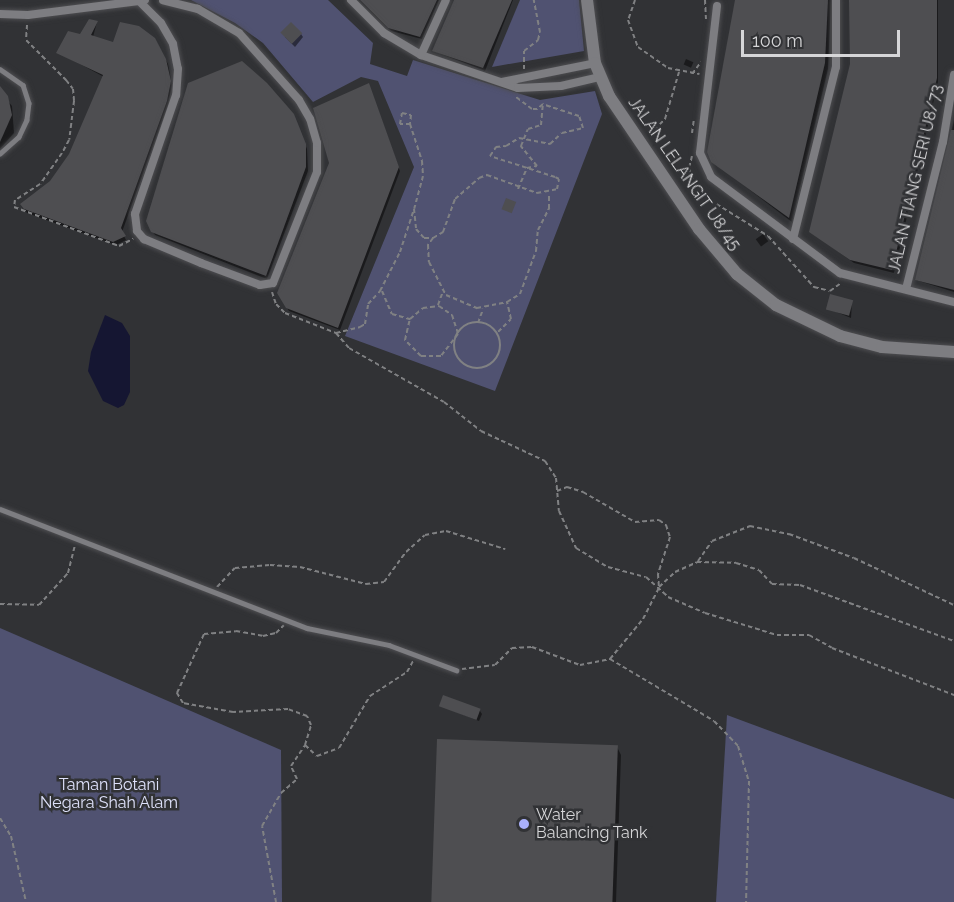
<!DOCTYPE html>
<html>
<head>
<meta charset="utf-8">
<style>
	body { margin:0 }
	#map { position:relative; width:954px; height:902px; overflow:hidden; background:#313235; font-family:Raleway,sans-serif }
	div>[style] { position:absolute }
	.green>* { inset:0; background:#505271 }
	.water>* { inset:0; background:#151632 }
	.shadow>* { inset:0; background:#0007; transform-origin:0 0 }
	.building>* { inset:0; background:#4e4e51; transform-origin:0 0 }
	.path>* { height:2px; margin-top:-1px; transform-origin:0; background:repeating-linear-gradient(90deg,#808183 0 4.5px,transparent 0 7.5px) }
	.path>.ring { margin:-1px; padding:0; box-sizing:content-box; background:none; border:2px solid #808183; border-radius:50% }
	.roads { filter:drop-shadow(0 0 2px #4e4e51) drop-shadow(0 0 2px #4e4e51) }
	.lane>* { height:4.5px; margin:-2.25px; padding:0 2.25px; transform-origin:2.25px; border-radius:2.25px; background:#7d7d81 }
	.street>* { height:8px; margin:-4px; padding:0 4px; transform-origin:4px; border-radius:4px; background:#7d7d81 }
	.secondary>* { height:12px; margin:-6px; padding:0 6px; transform-origin:6px; border-radius:6px; background:#7d7d81 }
	.dots>* { width:16px; height:16px; translate:-50% -50%; box-sizing:border-box; border:3px solid #313235; border-radius:50% }
	span { translate:-50% -50%; white-space:nowrap; text-align:center; line-height:1.15; -webkit-text-stroke:5px #313235; paint-order:stroke }
	.street-label { font-size:16px; color:#d6d6d8 }
	.park-label { font-size:16px; color:#dee1fa }
	.poi-label { font-size:16px; color:#d6d6d8 }
	.left { translate:0 -50%; text-align:left }
	.scale { position:absolute; left:741px; top:30px; width:159px; height:27px; box-sizing:border-box; border:3px solid #d6d6d8; border-top:0; padding-left:8px; font-size:18px; line-height:21px; white-space:nowrap; color:#d6d6d8; -webkit-text-stroke:4px #313235; paint-order:stroke }
</style>
</head>
<body>
<div id="map">
	<div class="green">
		<div style="clip-path:polygon(191px 0,328px 0,373px 43px,370px 64px,407px 76px,413px 60px,540px 100px,595px 91px,602px 114px,495px 391px,345px 336px,414px 167px,378px 81px,361px 77px,313px 102px,263px 43px,235px 23px)"></div>
		<div style="clip-path:polygon(520px 0,579px 0,584px 51px,492px 67px)"></div>
		<div style="clip-path:polygon(0 628px,281px 750px,282px 902px,0 902px)"></div>
		<div style="clip-path:polygon(727px 715px,954px 799px,954px 902px,716px 902px)"></div>
	</div>
	<div class="water">
		<div style="clip-path:polygon(105px 315px,122px 323px,130px 336px,130px 392px,124px 405px,118px 408px,103px 401px,88px 371px,91px 352px)"></div>
	</div>
	<div class="shadow">
		<div style="clip-path:polygon(359px 0,439px 0,422px 39px,391px 31px)"></div>
		<div style="clip-path:polygon(457px 0,513px 0,485px 71px,434px 51px)"></div>
		<div style="clip-path:polygon(737px 0,831px 0,828px 69px,792px 222px,713px 162px)"></div>
		<div style="clip-path:polygon(851px 0,938px 0,938px 82px,894px 273px,854px 263px,811px 232px,851px 64px)"></div>
		<div style="clip-path:polygon(97px 22px,93px 37px,114px 44px,157px 43px,168px 64px,172px 85px,168px 105px,122px 232px,126px 240px,116px 245px,27px 213px,22px 205px,51px 182px,71px 155px,104px 77px,58px 52px)"></div>
		<div style="clip-path:polygon(301px 34px,303px 37px,295px 47px,285px 37px)"></div>
		<div style="left:686px;top:59px;width:8px;height:6px;rotate:23deg"></div>
		<div style="clip-path:polygon(370px 88px,400px 171px,340px 330px,289px 311px,279px 293px)"></div>
		<div style="clip-path:polygon(0 92px,12px 106px,14px 133px,0 149px)"></div>
		<div style="clip-path:polygon(295px 120px,307px 149px,308px 171px,267px 279px,155px 235px,147px 221px)"></div>
		<div style="clip-path:polygon(954px 120px,954px 292px,916px 280px)"></div>
		<div style="left:763px;top:234px;width:9px;height:9px;rotate:54deg"></div>
		<div style="clip-path:polygon(852px 301px,851px 318px,829px 309px)"></div>
		<div style="clip-path:polygon(441px 706px,480px 711px,482px 714px,479px 721px)"></div>
		<div style="clip-path:polygon(617px 747px,621px 755px,616px 902px,432px 902px)"></div>
	</div>
	<div class="building">
		<div style="clip-path:polygon(360px 0,437px 0,420px 37px,388px 28px)"></div>
		<div style="clip-path:polygon(454px 0,512px 0,483px 68px,432px 51px)"></div>
		<div style="clip-path:polygon(735px 0,828px 0,825px 63px,789px 218px,711px 162px,707px 152px)"></div>
		<div style="clip-path:polygon(849px 0,937px 0,937px 78px,892px 270px,850px 260px,809px 232px,850px 64px)"></div>
		<div style="clip-path:polygon(89px 19px,98px 21px,91px 35px,113px 42px,120px 22px,139px 26px,155px 38px,166px 59px,171px 81px,167px 101px,121px 228px,126px 236px,113px 242px,24px 209px,20px 204px,50px 181px,69px 154px,103px 75px,56px 53px,68px 31px,80px 34px)"></div>
		<div style="left:291px;top:22px;width:16px;height:15px;rotate:45deg"></div>
		<div style="clip-path:polygon(242px 61px,267px 83px,294px 114px,306px 144px,306px 167px,266px 276px,151px 232px,146px 221px,188px 83px)"></div>
		<div style="clip-path:polygon(369px 83px,399px 167px,338px 328px,286px 308px,277px 293px,329px 163px,313px 108px)"></div>
		<div style="clip-path:polygon(0 86px,8px 96px,12px 115px,0 142px)"></div>
		<div style="clip-path:polygon(951px 130px,954px 130px,954px 290px,915px 280px)"></div>
		<div style="left:506px;top:198px;width:11px;height:12px;rotate:22deg"></div>
		<div style="left:830px;top:294px;width:24px;height:16px;rotate:15deg"></div>
		<div style="left:443px;top:695px;width:40px;height:12px;rotate:20deg"></div>
		<div style="left:437px;top:739px;width:181px;height:163px;rotate:2deg"></div>
	</div>
	<div class="path">
		<div style="left:635px;top:0;width:21px;rotate:109deg"></div>
		<div style="left:628px;top:20px;width:29px;rotate:70deg"></div>
		<div style="left:638px;top:47px;width:37px;rotate:35deg"></div>
		<div style="left:668px;top:68px;width:32px;rotate:11deg"></div>
		<div style="left:705px;top:0;width:19px;rotate:87deg"></div>
		<div style="left:27px;top:25px;width:15px;rotate:94deg"></div>
		<div style="left:26px;top:40px;width:57px;rotate:45deg"></div>
		<div style="left:66px;top:80px;width:11px;rotate:52deg"></div>
		<div style="left:73px;top:89px;width:12px;rotate:85deg"></div>
		<div style="left:74px;top:101px;width:39px;rotate:97deg"></div>
		<div style="left:69px;top:140px;width:15px;rotate:118deg"></div>
		<div style="left:62px;top:153px;width:38px;rotate:125deg"></div>
		<div style="left:40px;top:184px;width:30px;rotate:147deg"></div>
		<div style="left:15px;top:200px;width:7px;rotate:98deg"></div>
		<div style="left:14px;top:207px;width:112px;rotate:20.4deg"></div>
		<div style="left:119px;top:246px;width:16px;rotate:-27deg"></div>
		<div style="left:524px;top:69px;width:18px;rotate:-90deg"></div>
		<div style="left:524px;top:51px;width:18px;rotate:-38deg"></div>
		<div style="left:538px;top:40px;width:8px;rotate:-76deg"></div>
		<div style="left:540px;top:32px;width:33px;rotate:-101deg"></div>
		<div style="left:692px;top:74px;width:15px;rotate:-53deg"></div>
		<div style="left:410px;top:124px;width:10px;rotate:180deg"></div>
		<div style="left:400px;top:124px;width:11px;rotate:-80deg"></div>
		<div style="left:402px;top:113px;width:9px;rotate:13deg"></div>
		<div style="left:411px;top:115px;width:9px;rotate:96deg"></div>
		<div style="left:410px;top:124px;width:39px;rotate:72deg"></div>
		<div style="left:422px;top:161px;width:15px;rotate:86deg"></div>
		<div style="left:423px;top:176px;width:34px;rotate:105deg"></div>
		<div style="left:692px;top:133px;width:14px;rotate:-82deg"></div>
		<div style="left:649px;top:135px;width:23px;rotate:-45deg"></div>
		<div style="left:665px;top:119px;width:49px;rotate:-73.4deg"></div>
		<div style="left:692px;top:156px;width:12px;rotate:104deg"></div>
		<div style="left:689px;top:168px;width:15px;rotate:70deg"></div>
		<div style="left:694px;top:182px;width:24px;rotate:48deg"></div>
		<div style="left:710px;top:200px;width:68px;rotate:31.8deg"></div>
		<div style="left:768px;top:236px;width:69px;rotate:48deg"></div>
		<div style="left:814px;top:287px;width:16px;rotate:14deg"></div>
		<div style="left:830px;top:291px;width:14px;rotate:-36deg"></div>
		<div style="left:518px;top:189px;width:23px;rotate:-67deg"></div>
		<div style="left:527px;top:168px;width:10px;rotate:-11deg"></div>
		<div style="left:537px;top:166px;width:26px;rotate:-129deg"></div>
		<div style="left:521px;top:146px;width:18px;rotate:-68deg"></div>
		<div style="left:528px;top:129px;width:14px;rotate:-17deg"></div>
		<div style="left:541px;top:125px;width:21px;rotate:-85deg"></div>
		<div style="left:433px;top:238px;width:9px;rotate:126deg"></div>
		<div style="left:428px;top:245px;width:17px;rotate:87deg"></div>
		<div style="left:429px;top:262px;width:37px;rotate:63deg"></div>
		<div style="left:446px;top:295px;width:34px;rotate:23deg"></div>
		<div style="left:477px;top:308px;width:31px;rotate:-11deg"></div>
		<div style="left:507px;top:302px;width:15px;rotate:-32deg"></div>
		<div style="left:520px;top:294px;width:46px;rotate:-69.6deg"></div>
		<div style="left:536px;top:251px;width:21px;rotate:-85deg"></div>
		<div style="left:538px;top:230px;width:25px;rotate:-63deg"></div>
		<div style="left:549px;top:208px;width:15px;rotate:-90deg"></div>
		<div style="left:382px;top:291px;width:25px;rotate:67deg"></div>
		<div style="left:392px;top:314px;width:19px;rotate:16deg"></div>
		<div style="left:410px;top:319px;width:17px;rotate:-40deg"></div>
		<div style="left:423px;top:308px;width:16px;rotate:-7deg"></div>
		<div style="left:439px;top:306px;width:16px;rotate:35deg"></div>
		<div style="left:452px;top:315px;width:20px;rotate:72deg"></div>
		<div style="left:458px;top:334px;width:28px;rotate:128deg"></div>
		<div style="left:441px;top:356px;width:20px;rotate:180deg"></div>
		<div style="left:421px;top:356px;width:23px;rotate:-135deg"></div>
		<div style="left:405px;top:340px;width:22px;rotate:-77deg"></div>
		<div style="left:272px;top:292px;width:13px;rotate:72deg"></div>
		<div style="left:276px;top:304px;width:13px;rotate:45deg"></div>
		<div style="left:285px;top:313px;width:55px;rotate:21.4deg"></div>
		<div style="left:336px;top:333px;width:25px;rotate:-14deg"></div>
		<div style="left:360px;top:327px;width:6px;rotate:-31deg"></div>
		<div style="left:365px;top:324px;width:20px;rotate:-81deg"></div>
		<div style="left:368px;top:304px;width:18px;rotate:-47deg"></div>
		<div style="left:380px;top:291px;width:44px;rotate:-62.9deg"></div>
		<div style="left:400px;top:252px;width:45px;rotate:-72deg"></div>
		<div style="left:414px;top:209px;width:20px;rotate:84deg"></div>
		<div style="left:416px;top:229px;width:12px;rotate:48deg"></div>
		<div style="left:424px;top:238px;width:9px"></div>
		<div style="left:433px;top:238px;width:12px;rotate:-31deg"></div>
		<div style="left:443px;top:232px;width:35px;rotate:-70deg"></div>
		<div style="left:455px;top:199px;width:32px;rotate:-41deg"></div>
		<div style="left:479px;top:178px;width:9px;rotate:-21deg"></div>
		<div style="left:487px;top:175px;width:53px;rotate:19.8deg"></div>
		<div style="left:537px;top:193px;width:20px;rotate:-11deg"></div>
		<div style="left:557px;top:189px;width:10px;rotate:-79deg"></div>
		<div style="left:559px;top:179px;width:4px;rotate:-153deg"></div>
		<div style="left:555px;top:177px;width:68px;rotate:-162.1deg"></div>
		<div style="left:490px;top:156px;width:11px;rotate:-56deg"></div>
		<div style="left:496px;top:147px;width:10px;rotate:-6deg"></div>
		<div style="left:506px;top:146px;width:15px;rotate:-32deg"></div>
		<div style="left:519px;top:138px;width:32px;rotate:11deg"></div>
		<div style="left:550px;top:144px;width:16px;rotate:-43deg"></div>
		<div style="left:562px;top:133px;width:22px;rotate:-13deg"></div>
		<div style="left:583px;top:128px;width:13px;rotate:-108deg"></div>
		<div style="left:579px;top:116px;width:38px;rotate:-162deg"></div>
		<div style="left:543px;top:104px;width:8px;rotate:140deg"></div>
		<div style="left:537px;top:109px;width:5px;rotate:180deg"></div>
		<div style="left:532px;top:109px;width:20px;rotate:-143deg"></div>
		<div style="left:438px;top:305px;width:15px;rotate:-70deg"></div>
		<div class="ring" style="left:454px;top:322px;width:44px;height:44px"></div>
		<div style="left:478px;top:323px;width:15px;rotate:-70deg"></div>
		<div style="left:498px;top:332px;width:18px;rotate:-45deg"></div>
		<div style="left:511px;top:319px;width:17px;rotate:-103deg"></div>
		<div style="left:336px;top:333px;width:20px;rotate:49deg"></div>
		<div style="left:349px;top:348px;width:109px;rotate:29.6deg"></div>
		<div style="left:444px;top:402px;width:47px;rotate:38.1deg"></div>
		<div style="left:481px;top:431px;width:71px;rotate:25.1deg"></div>
		<div style="left:545px;top:461px;width:20px;rotate:57deg"></div>
		<div style="left:556px;top:478px;width:33px;rotate:85deg"></div>
		<div style="left:559px;top:511px;width:41px;rotate:65.3deg"></div>
		<div style="left:576px;top:548px;width:37px;rotate:31deg"></div>
		<div style="left:608px;top:567px;width:39px;rotate:15deg"></div>
		<div style="left:646px;top:577px;width:30px;rotate:42deg"></div>
		<div style="left:668px;top:597px;width:40px;rotate:23.4deg"></div>
		<div style="left:705px;top:613px;width:75px;rotate:17deg"></div>
		<div style="left:777px;top:635px;width:32px"></div>
		<div style="left:809px;top:635px;width:26px;rotate:29deg"></div>
		<div style="left:832px;top:648px;width:131px;rotate:21.1deg"></div>
		<div style="left:557px;top:491px;width:11px;rotate:-22deg"></div>
		<div style="left:567px;top:487px;width:17px;rotate:17deg"></div>
		<div style="left:583px;top:492px;width:60px;rotate:30deg"></div>
		<div style="left:635px;top:522px;width:24px;rotate:-5deg"></div>
		<div style="left:659px;top:520px;width:9px;rotate:36deg"></div>
		<div style="left:666px;top:525px;width:13px;rotate:72deg"></div>
		<div style="left:670px;top:537px;width:39px;rotate:108deg"></div>
		<div style="left:658px;top:574px;width:13px;rotate:86deg"></div>
		<div style="left:698px;top:561px;width:24px;rotate:-55deg"></div>
		<div style="left:712px;top:541px;width:41px;rotate:-21.5deg"></div>
		<div style="left:750px;top:526px;width:40px;rotate:12deg"></div>
		<div style="left:789px;top:534px;width:69px;rotate:20.3deg"></div>
		<div style="left:854px;top:558px;width:110px;rotate:25.2deg"></div>
		<div style="left:217px;top:587px;width:26px;rotate:-47deg"></div>
		<div style="left:235px;top:568px;width:35px;rotate:-5deg"></div>
		<div style="left:270px;top:565px;width:30px;rotate:4deg"></div>
		<div style="left:300px;top:567px;width:68px;rotate:14.4deg"></div>
		<div style="left:366px;top:584px;width:18px;rotate:-6deg"></div>
		<div style="left:384px;top:582px;width:37px;rotate:-54deg"></div>
		<div style="left:406px;top:552px;width:25px;rotate:-42deg"></div>
		<div style="left:425px;top:535px;width:21px;rotate:-11deg"></div>
		<div style="left:446px;top:531px;width:62px;rotate:17deg"></div>
		<div style="left:0;top:604px;width:39px;rotate:1deg"></div>
		<div style="left:39px;top:605px;width:43px;rotate:-47.8deg"></div>
		<div style="left:68px;top:573px;width:29px;rotate:-76deg"></div>
		<div style="left:610px;top:659px;width:121px;rotate:30.8deg"></div>
		<div style="left:714px;top:721px;width:35px;rotate:46deg"></div>
		<div style="left:738px;top:746px;width:37px;rotate:73deg"></div>
		<div style="left:749px;top:781px;width:121px;rotate:91.4deg"></div>
		<div style="left:462px;top:669px;width:33px;rotate:-7deg"></div>
		<div style="left:495px;top:665px;width:24px;rotate:-45deg"></div>
		<div style="left:512px;top:648px;width:20px;rotate:-3deg"></div>
		<div style="left:532px;top:647px;width:51px;rotate:20.6deg"></div>
		<div style="left:580px;top:665px;width:31px;rotate:-11deg"></div>
		<div style="left:610px;top:659px;width:52px;rotate:-50.5deg"></div>
		<div style="left:643px;top:619px;width:36px;rotate:-63deg"></div>
		<div style="left:659px;top:587px;width:22px;rotate:-43deg"></div>
		<div style="left:675px;top:572px;width:24px;rotate:-24deg"></div>
		<div style="left:697px;top:562px;width:39px;rotate:1deg"></div>
		<div style="left:736px;top:563px;width:24px;rotate:17deg"></div>
		<div style="left:759px;top:570px;width:19px;rotate:47deg"></div>
		<div style="left:772px;top:584px;width:28px;rotate:2deg"></div>
		<div style="left:800px;top:585px;width:164px;rotate:20deg"></div>
		<div style="left:305px;top:745px;width:16px;rotate:43deg"></div>
		<div style="left:317px;top:756px;width:23px;rotate:-20deg"></div>
		<div style="left:339px;top:748px;width:61px;rotate:-59.2deg"></div>
		<div style="left:370px;top:696px;width:44px;rotate:-33deg"></div>
		<div style="left:407px;top:672px;width:13px;rotate:-61deg"></div>
		<div style="left:0;top:818px;width:21px;rotate:59deg"></div>
		<div style="left:11px;top:836px;width:68px;rotate:77.2deg"></div>
		<div style="left:276px;top:902px;width:77px;rotate:-100.4deg"></div>
		<div style="left:262px;top:826px;width:38px;rotate:-60deg"></div>
		<div style="left:281px;top:793px;width:21px;rotate:-41deg"></div>
		<div style="left:297px;top:779px;width:14px;rotate:-115deg"></div>
		<div style="left:291px;top:766px;width:25px;rotate:-56deg"></div>
		<div style="left:305px;top:745px;width:21px;rotate:-73deg"></div>
		<div style="left:311px;top:725px;width:10px;rotate:-114deg"></div>
		<div style="left:307px;top:716px;width:20px;rotate:-160deg"></div>
		<div style="left:288px;top:709px;width:55px;rotate:176.9deg"></div>
		<div style="left:233px;top:712px;width:51px;rotate:-169.8deg"></div>
		<div style="left:183px;top:703px;width:12px;rotate:-121deg"></div>
		<div style="left:177px;top:693px;width:65px;rotate:-65.4deg"></div>
		<div style="left:204px;top:634px;width:32px;rotate:-5deg"></div>
		<div style="left:236px;top:631px;width:27px;rotate:10deg"></div>
		<div style="left:263px;top:636px;width:13px;rotate:-13deg"></div>
		<div style="left:276px;top:633px;width:11px;rotate:-45deg"></div>
	</div>
	<div class="roads">
		<div class="lane">
			<div style="left:0;top:69px;width:28px;rotate:35deg"></div>
			<div style="left:23px;top:85px;width:19px;rotate:72deg"></div>
			<div style="left:29px;top:103px;width:17px;rotate:97deg"></div>
			<div style="left:27px;top:120px;width:19px;rotate:115deg"></div>
			<div style="left:19px;top:137px;width:25px;rotate:138deg"></div>
			<div style="left:0;top:509px;width:329px;rotate:21.2deg"></div>
			<div style="left:307px;top:628px;width:84px;rotate:11.7deg"></div>
			<div style="left:389px;top:645px;width:72px;rotate:20.5deg"></div>
		</div>
		<div class="street">
			<div style="left:145px;top:0;width:6px;rotate:171deg"></div>
			<div style="left:139px;top:1px;width:31px;rotate:45deg"></div>
			<div style="left:161px;top:23px;width:24px;rotate:60deg"></div>
			<div style="left:173px;top:44px;width:25px;rotate:79deg"></div>
			<div style="left:178px;top:69px;width:26px;rotate:94deg"></div>
			<div style="left:176px;top:95px;width:126px;rotate:109deg"></div>
			<div style="left:135px;top:214px;width:17px;rotate:83deg"></div>
			<div style="left:137px;top:231px;width:11px;rotate:49deg"></div>
			<div style="left:144px;top:239px;width:62px;rotate:22.8deg"></div>
			<div style="left:201px;top:263px;width:63px;rotate:20.4deg"></div>
			<div style="left:260px;top:285px;width:13px;rotate:-9deg"></div>
			<div style="left:273px;top:283px;width:119px;rotate:-68.4deg"></div>
			<div style="left:317px;top:172px;width:29px;rotate:-90deg"></div>
			<div style="left:317px;top:143px;width:25px;rotate:-106deg"></div>
			<div style="left:310px;top:119px;width:22px;rotate:-120deg"></div>
			<div style="left:299px;top:100px;width:90px;rotate:-131.8deg"></div>
			<div style="left:239px;top:33px;width:48px;rotate:-149.7deg"></div>
			<div style="left:198px;top:9px;width:36px;rotate:-166deg"></div>
			<div style="left:351px;top:0;width:47px;rotate:45deg"></div>
			<div style="left:384px;top:33px;width:43px;rotate:30.7deg"></div>
			<div style="left:421px;top:55px;width:102px;rotate:18.8deg"></div>
			<div style="left:518px;top:88px;width:43px;rotate:-2.7deg"></div>
			<div style="left:561px;top:86px;width:39px;rotate:-13deg"></div>
			<div style="left:717px;top:6px;width:148px;rotate:96.6deg"></div>
			<div style="left:700px;top:153px;width:26px;rotate:65deg"></div>
			<div style="left:711px;top:177px;width:161px;rotate:36.7deg"></div>
			<div style="left:840px;top:273px;width:118px;rotate:14.3deg"></div>
			<div style="left:0;top:14px;width:28px;rotate:2deg"></div>
			<div style="left:28px;top:15px;width:112px;rotate:-7.2deg"></div>
			<div style="left:421px;top:55px;width:60px;rotate:-65.6deg"></div>
			<div style="left:502px;top:82px;width:95px;rotate:-11.5deg"></div>
			<div style="left:793px;top:239px;width:177px;rotate:-76deg"></div>
			<div style="left:836px;top:67px;width:67px;rotate:-90deg"></div>
			<div style="left:906px;top:289px;width:152px;rotate:-75.9deg"></div>
			<div style="left:943px;top:142px;width:68px;rotate:-80.7deg"></div>
		</div>
		<div class="secondary">
			<div style="left:587px;top:0;width:64px;rotate:82.8deg"></div>
			<div style="left:595px;top:63px;width:36px;rotate:67deg"></div>
			<div style="left:609px;top:96px;width:161px;rotate:55.9deg"></div>
			<div style="left:699px;top:229px;width:59px;rotate:49.8deg"></div>
			<div style="left:737px;top:274px;width:50px;rotate:38.5deg"></div>
			<div style="left:776px;top:305px;width:71px;rotate:25.8deg"></div>
			<div style="left:840px;top:336px;width:43px;rotate:14.7deg"></div>
			<div style="left:882px;top:347px;width:72px;rotate:4deg"></div>
		</div>
	</div>
	<div class="dots">
		<div style="left:524px;top:824px;background:#aab0fb"></div>
	</div>
	<div class="street-label">
		<span style="left:684px;top:174px;rotate:55deg">JALAN LELANGIT U8/45</span>
		<span style="left:916px;top:179px;rotate:-77deg">JALAN TIANG SERI U8/73</span>
	</div>
	<div class="park-label">
		<span style="left:109px;top:794px">Taman Botani<br>Negara Shah Alam</span>
	</div>
	<div class="poi-label">
		<span class="left" style="left:536px;top:824px">Water<br>Balancing Tank</span>
	</div>
	<div class="scale">100 m</div>
</div>
</body>
</html>
